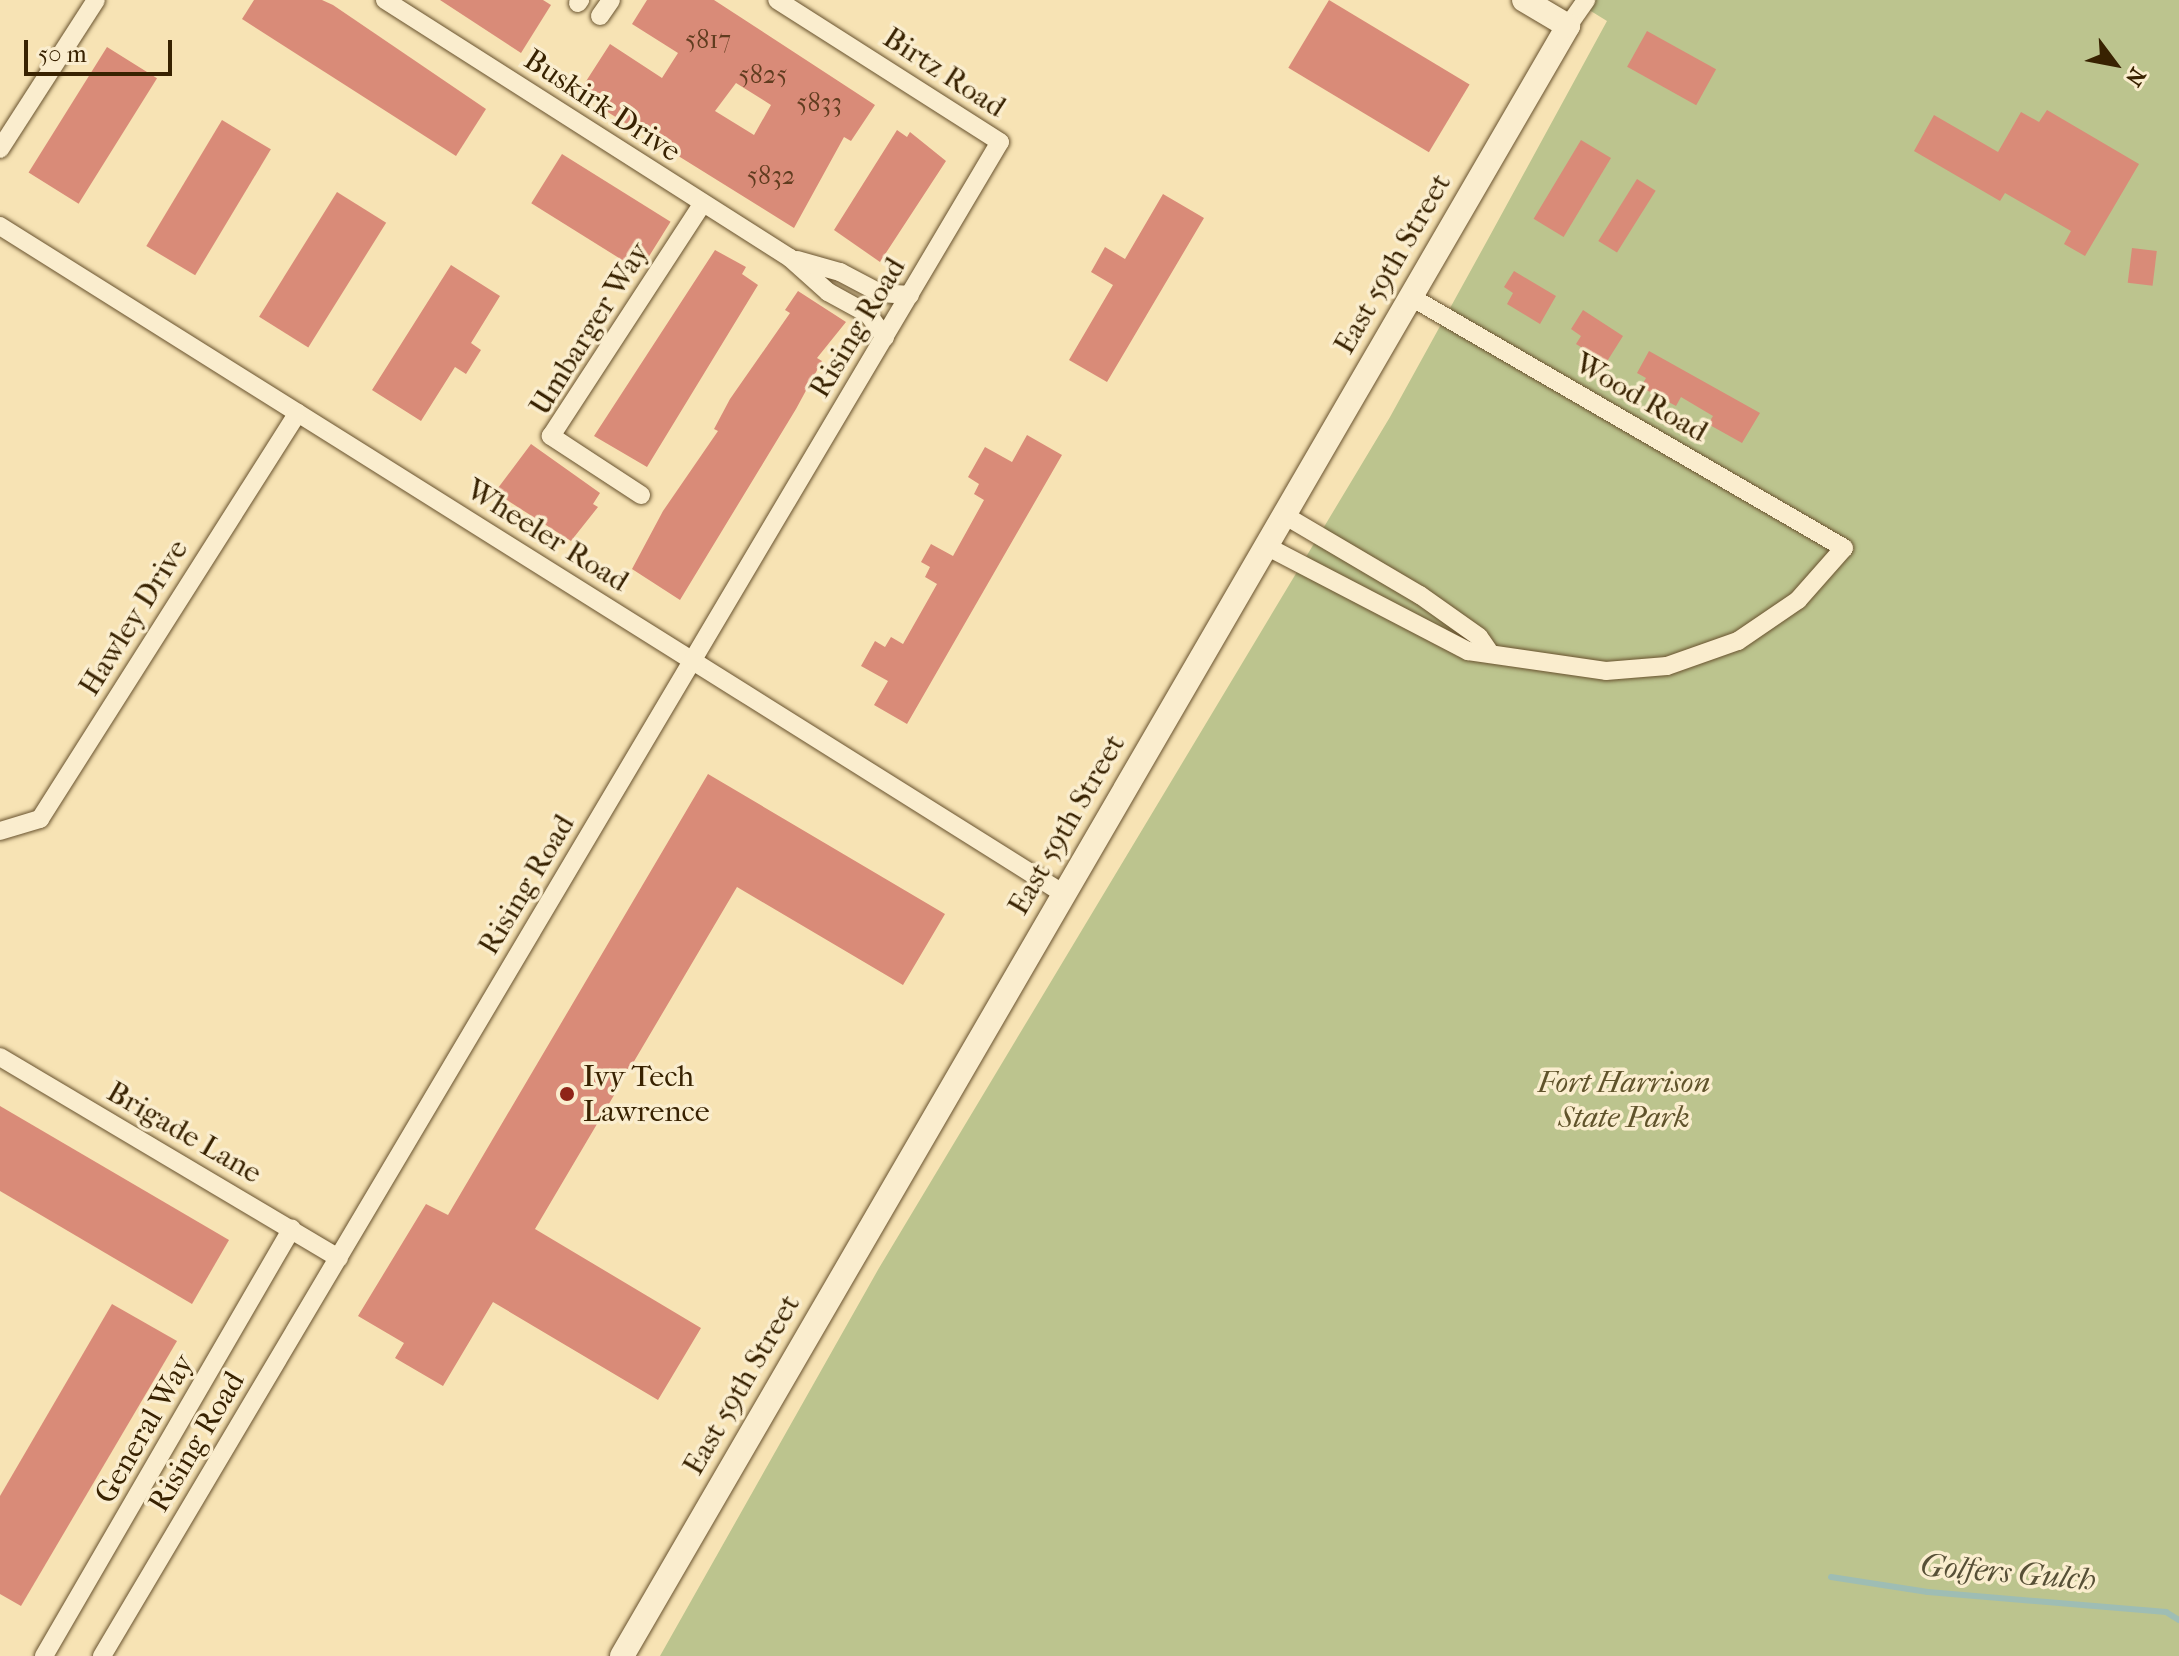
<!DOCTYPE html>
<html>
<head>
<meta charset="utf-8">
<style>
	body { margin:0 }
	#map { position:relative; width:2179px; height:1656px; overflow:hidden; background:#f7e3b4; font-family:"IM FELL French Canon",serif }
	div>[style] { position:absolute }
	.green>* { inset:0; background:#bcc48e }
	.stream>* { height:6px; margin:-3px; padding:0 3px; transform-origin:3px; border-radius:3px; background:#9ebdb4 }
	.building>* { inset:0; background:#d98b78; transform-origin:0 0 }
	.roads { filter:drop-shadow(0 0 2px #68522e) drop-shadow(0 0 2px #68522e) }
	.street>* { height:18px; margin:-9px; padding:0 9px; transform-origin:9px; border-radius:9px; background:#faedce }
	.secondary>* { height:24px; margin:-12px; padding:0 12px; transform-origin:12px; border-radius:12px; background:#faedce }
	.dots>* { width:22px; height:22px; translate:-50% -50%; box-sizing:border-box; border:4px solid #faedce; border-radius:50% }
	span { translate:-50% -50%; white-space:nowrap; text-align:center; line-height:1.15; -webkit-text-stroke:7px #faedce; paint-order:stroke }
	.number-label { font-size:26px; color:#603c1f }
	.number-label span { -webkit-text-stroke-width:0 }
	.street-label { font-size:30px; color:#382201 }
	.poi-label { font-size:30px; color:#382201 }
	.left { translate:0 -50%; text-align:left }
	.park-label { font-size:30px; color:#60532b; font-style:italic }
	.water-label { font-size:32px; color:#575037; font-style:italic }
	.north { position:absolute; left:2075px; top:24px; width:80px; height:80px; -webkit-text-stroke:6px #faedce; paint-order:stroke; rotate:122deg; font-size:22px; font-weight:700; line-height:32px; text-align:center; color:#382201 }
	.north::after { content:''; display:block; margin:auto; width:28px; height:36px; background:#382201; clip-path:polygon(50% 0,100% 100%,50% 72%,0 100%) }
	.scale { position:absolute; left:24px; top:40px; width:148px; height:36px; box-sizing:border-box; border:4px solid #382201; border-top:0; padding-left:10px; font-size:24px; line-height:28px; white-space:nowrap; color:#382201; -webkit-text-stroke:6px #faedce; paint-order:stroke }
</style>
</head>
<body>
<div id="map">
	<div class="green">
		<div style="clip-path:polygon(1573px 0,2179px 0,2179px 1656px,660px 1656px,879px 1268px,1390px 417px,1487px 241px,1607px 21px)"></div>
	</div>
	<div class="stream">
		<div style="left:1831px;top:1577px;width:98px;rotate:8.8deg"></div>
		<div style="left:1928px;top:1592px;width:239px;rotate:4.8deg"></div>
		<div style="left:2166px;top:1612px;width:15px;rotate:32deg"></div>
	</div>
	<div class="building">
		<div style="clip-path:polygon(254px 0,322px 0,333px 5px,486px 109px,456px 156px,242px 19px)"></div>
		<div style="clip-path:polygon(440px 0,543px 0,551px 5px,521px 53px)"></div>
		<div style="clip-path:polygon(evenodd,647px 0,714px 0,875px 105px,851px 141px,844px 137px,794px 228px,606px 111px,581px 89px,610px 44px,662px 78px,678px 53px,632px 24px,647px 0,736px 83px,771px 105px,754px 135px,715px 111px,736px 83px)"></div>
		<div style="left:1329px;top:0;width:164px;height:79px;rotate:31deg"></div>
		<div style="left:1647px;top:31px;width:79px;height:41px;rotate:29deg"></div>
		<div style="left:107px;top:47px;width:59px;height:148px;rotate:32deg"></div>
		<div style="clip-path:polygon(2047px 110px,2139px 164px,2085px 256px,2064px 244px,2071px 231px,2005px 193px,2000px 201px,1914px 151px,1934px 115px,1998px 152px,2021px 112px,2039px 122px)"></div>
		<div style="left:222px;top:120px;width:57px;height:147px;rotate:31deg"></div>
		<div style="clip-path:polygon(897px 130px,907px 137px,910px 132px,946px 161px,880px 262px,834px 230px)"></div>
		<div style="left:1581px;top:140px;width:35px;height:92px;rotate:31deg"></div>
		<div style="left:562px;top:154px;width:128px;height:58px;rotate:32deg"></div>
		<div style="left:1637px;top:179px;width:22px;height:73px;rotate:32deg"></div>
		<div style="left:337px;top:192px;width:58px;height:147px;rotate:32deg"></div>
		<div style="clip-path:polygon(1163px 194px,1204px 218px,1107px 382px,1069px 360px,1113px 285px,1091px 272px,1105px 247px,1125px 259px)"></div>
		<div style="left:2132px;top:248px;width:25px;height:35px;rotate:7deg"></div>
		<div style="clip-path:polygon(715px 250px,746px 267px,742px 274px,758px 285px,647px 467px,594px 436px)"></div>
		<div style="clip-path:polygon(451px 265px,500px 296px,471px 343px,481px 350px,466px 374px,455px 367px,421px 421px,372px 390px)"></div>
		<div style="clip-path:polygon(1514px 271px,1556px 296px,1540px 324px,1507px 304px,1513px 293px,1504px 287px)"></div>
		<div style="clip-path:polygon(798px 291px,846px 322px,817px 358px,822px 361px,796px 409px,680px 600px,632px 569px,663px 511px,718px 431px,714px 429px,730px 399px,790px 313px,785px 310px)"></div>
		<div style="clip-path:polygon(1583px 310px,1623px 336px,1606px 363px,1576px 344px,1581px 336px,1571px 329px)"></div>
		<div style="clip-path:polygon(1649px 351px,1760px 413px,1742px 443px,1708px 424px,1713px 416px,1681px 397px,1676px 406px,1641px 387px,1646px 378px,1637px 373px)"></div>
		<div style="clip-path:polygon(1027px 435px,1062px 455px,907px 724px,874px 705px,888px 681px,861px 666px,875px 641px,885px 647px,891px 637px,903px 644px,937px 584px,925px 577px,930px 567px,921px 562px,931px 544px,953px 556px,984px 500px,974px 494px,979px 484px,968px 477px,985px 447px,1012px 462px)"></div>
		<div style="clip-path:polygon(531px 444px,600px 493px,593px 504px,598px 507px,571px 541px,502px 497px,505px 493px,498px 488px)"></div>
		<div style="clip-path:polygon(708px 774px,945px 914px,903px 985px,737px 887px,535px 1229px,701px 1328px,658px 1400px,493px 1302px,443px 1386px,395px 1358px,404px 1343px,358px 1316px,426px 1204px,448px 1215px)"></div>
		<div style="clip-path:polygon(0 1106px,229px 1240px,192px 1304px,0 1191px)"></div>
		<div style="clip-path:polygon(112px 1304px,177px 1341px,21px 1606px,0 1594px,0 1496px)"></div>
	</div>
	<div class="roads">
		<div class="street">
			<div style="left:385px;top:0;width:480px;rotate:32.5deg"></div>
			<div style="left:790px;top:258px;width:51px;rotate:41.8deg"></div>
			<div style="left:828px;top:292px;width:46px;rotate:28.8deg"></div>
			<div style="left:868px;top:314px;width:29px;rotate:54deg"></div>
			<div style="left:578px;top:3px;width:4px;rotate:-56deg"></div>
			<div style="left:600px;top:16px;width:19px;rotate:-55deg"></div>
			<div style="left:1568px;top:26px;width:32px;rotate:-55deg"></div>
			<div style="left:0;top:149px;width:177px;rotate:-57.2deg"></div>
			<div style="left:0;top:226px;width:1256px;rotate:32.12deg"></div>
			<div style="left:797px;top:260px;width:45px;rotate:15.6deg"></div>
			<div style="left:840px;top:272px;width:45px;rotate:27.7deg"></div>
			<div style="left:880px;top:293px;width:30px;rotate:4deg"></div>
			<div style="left:641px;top:495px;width:108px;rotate:-146.8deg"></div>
			<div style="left:551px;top:436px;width:278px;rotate:-56.9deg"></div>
			<div style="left:1284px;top:515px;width:158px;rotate:30.5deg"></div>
			<div style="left:1420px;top:595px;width:72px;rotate:35.4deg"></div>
			<div style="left:1479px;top:637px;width:16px;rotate:55deg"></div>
			<div style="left:1266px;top:546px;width:228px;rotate:27.5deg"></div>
			<div style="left:1468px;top:651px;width:139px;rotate:8.2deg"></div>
			<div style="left:1606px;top:671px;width:61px;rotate:-4.7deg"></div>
			<div style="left:1667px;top:666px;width:75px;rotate:-19.4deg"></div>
			<div style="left:1738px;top:641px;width:73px;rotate:-34.3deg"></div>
			<div style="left:1798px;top:600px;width:69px;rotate:-48.5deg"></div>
			<div style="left:1844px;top:548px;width:500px;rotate:-149.9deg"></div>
			<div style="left:0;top:831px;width:42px;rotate:-16.7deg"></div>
			<div style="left:40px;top:819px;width:481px;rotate:-57.6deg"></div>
			<div style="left:0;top:1057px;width:394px;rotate:30.7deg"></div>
			<div style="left:44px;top:1656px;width:494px;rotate:-59.9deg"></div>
			<div style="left:102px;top:1656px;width:1760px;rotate:-59.33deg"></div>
			<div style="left:1000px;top:142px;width:264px;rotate:-147.5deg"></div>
		</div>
		<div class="secondary">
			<div style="left:622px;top:1656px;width:1885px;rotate:-59.87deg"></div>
			<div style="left:1568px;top:26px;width:51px;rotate:-149.4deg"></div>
		</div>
	</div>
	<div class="dots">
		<div style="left:567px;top:1094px;background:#8f2418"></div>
	</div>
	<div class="number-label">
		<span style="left:708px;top:40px">5817</span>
		<span style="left:763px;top:75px">5825</span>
		<span style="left:819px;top:103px">5833</span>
		<span style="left:771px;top:176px">5832</span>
	</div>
	<div class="street-label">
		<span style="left:944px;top:73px;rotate:33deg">Birtz Road</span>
		<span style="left:602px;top:106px;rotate:33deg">Buskirk Drive</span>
		<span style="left:1393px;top:264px;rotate:-60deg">East 59th Street</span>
		<span style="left:858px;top:328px;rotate:-59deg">Rising Road</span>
		<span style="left:590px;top:329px;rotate:-58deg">Umbarger Way</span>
		<span style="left:1641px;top:398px;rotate:30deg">Wood Road</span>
		<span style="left:547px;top:536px;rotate:32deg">Wheeler Road</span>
		<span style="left:134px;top:618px;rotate:-58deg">Hawley Drive</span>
		<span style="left:1067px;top:825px;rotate:-60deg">East 59th Street</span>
		<span style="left:527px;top:885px;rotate:-59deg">Rising Road</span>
		<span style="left:184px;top:1133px;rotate:30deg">Brigade Lane</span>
		<span style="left:742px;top:1385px;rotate:-60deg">East 59th Street</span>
		<span style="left:145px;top:1429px;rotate:-60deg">General Way</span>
		<span style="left:197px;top:1442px;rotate:-59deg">Rising Road</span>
	</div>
	<div class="poi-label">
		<span class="left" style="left:583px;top:1094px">Ivy Tech<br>Lawrence</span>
	</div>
	<div class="park-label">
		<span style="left:1624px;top:1100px">Fort Harrison<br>State Park</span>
	</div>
	<div class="water-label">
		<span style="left:2008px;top:1573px;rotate:5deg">Golfers Gulch</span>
	</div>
	<div class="north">N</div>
	<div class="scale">50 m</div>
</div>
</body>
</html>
